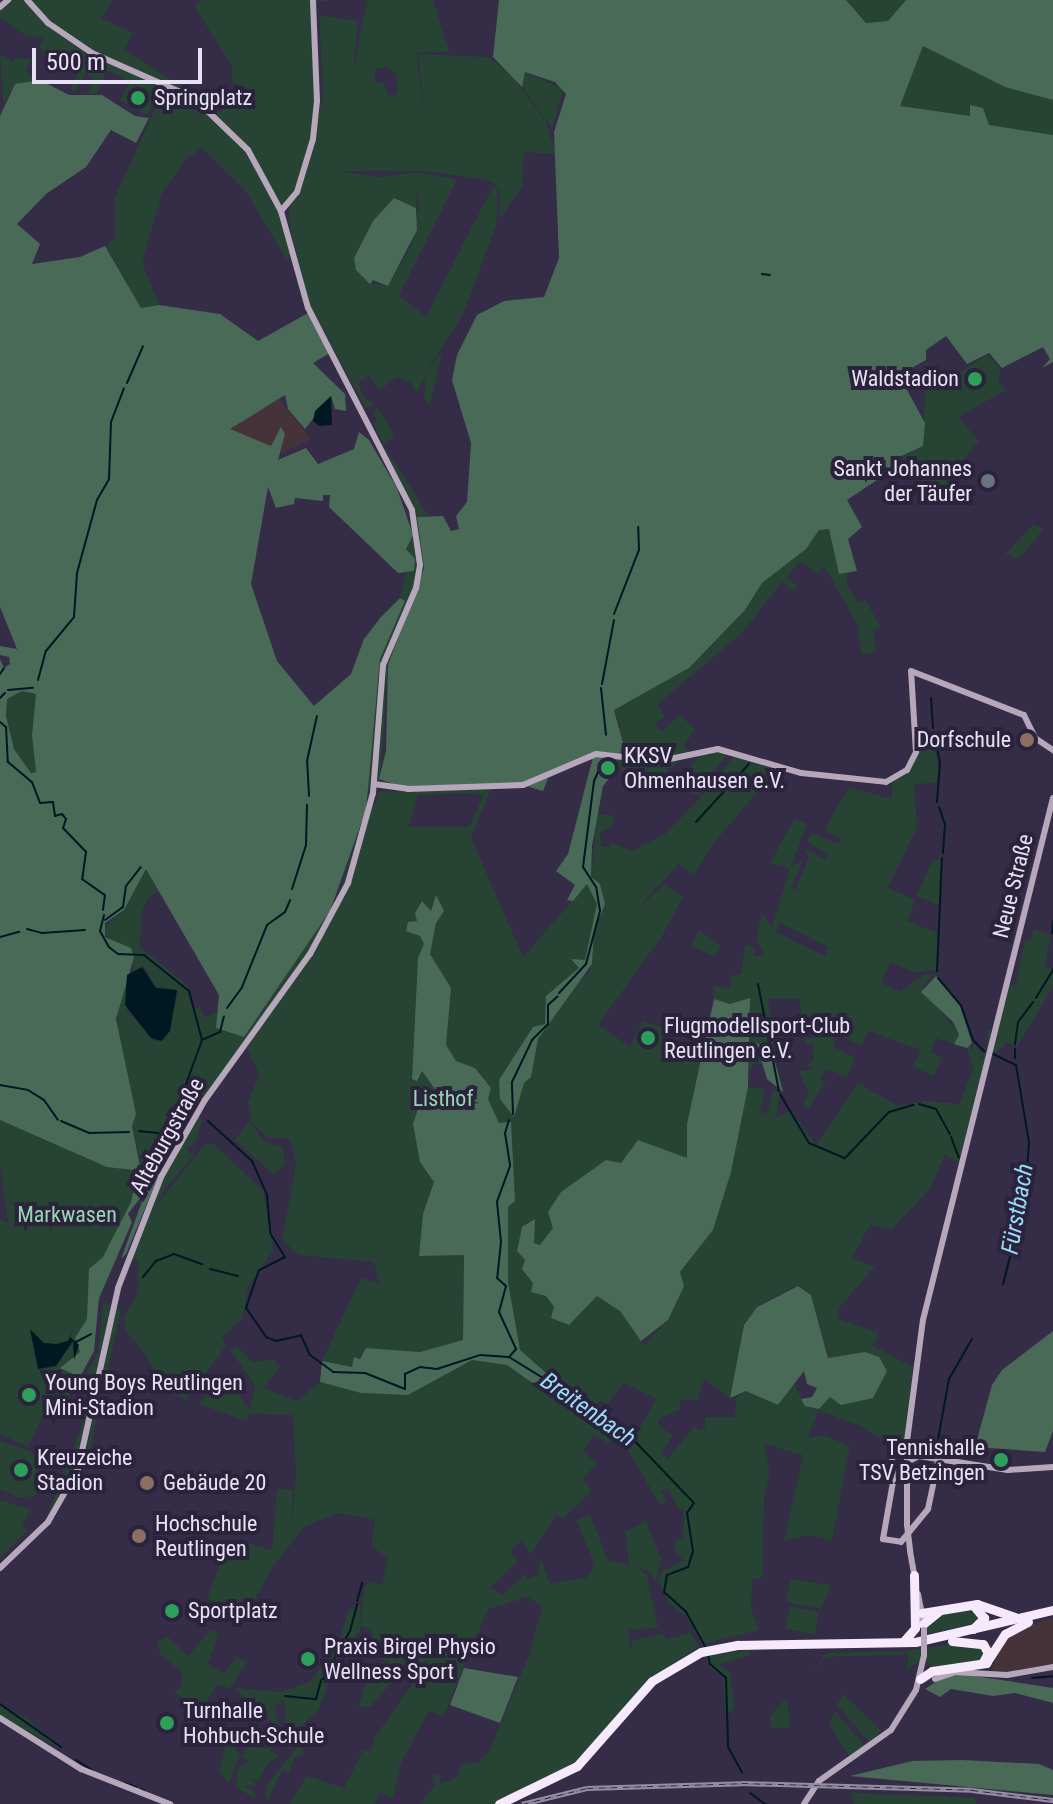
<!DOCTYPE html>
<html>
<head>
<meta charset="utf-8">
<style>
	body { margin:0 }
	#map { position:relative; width:1053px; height:1804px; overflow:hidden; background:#352c47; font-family:"Roboto Condensed",sans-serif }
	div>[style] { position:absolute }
	.commercial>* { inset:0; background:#46333a }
	.green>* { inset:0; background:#264333; transform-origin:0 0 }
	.forest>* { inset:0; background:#496a57 }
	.water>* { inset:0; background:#001822 }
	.stream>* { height:2px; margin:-1px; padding:0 1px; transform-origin:1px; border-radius:1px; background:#001822 }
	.secondary>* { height:6px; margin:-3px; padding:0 3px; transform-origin:3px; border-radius:3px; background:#b6a7bb }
	.highway>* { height:9px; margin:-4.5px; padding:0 4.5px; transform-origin:4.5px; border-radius:4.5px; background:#f7e9fc }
	.rail>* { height:5px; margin-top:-2.5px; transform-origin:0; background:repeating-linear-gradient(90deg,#2b223c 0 6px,#958ea3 0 12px); box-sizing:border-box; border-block:2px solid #958ea3 }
	.secondary-bridge>* { height:6px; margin:-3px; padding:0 3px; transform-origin:3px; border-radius:3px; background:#b6a7bb }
	.dots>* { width:22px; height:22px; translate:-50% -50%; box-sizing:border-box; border:4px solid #2b223c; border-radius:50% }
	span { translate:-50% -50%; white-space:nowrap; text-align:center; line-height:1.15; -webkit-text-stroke:8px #2b223c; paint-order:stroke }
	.poi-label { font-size:22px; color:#e7e2f3 }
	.left { translate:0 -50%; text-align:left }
	.right { translate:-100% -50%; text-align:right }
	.street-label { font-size:22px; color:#e7e2f3 }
	.park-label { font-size:22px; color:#99d5b1 }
	.water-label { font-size:24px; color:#98dbf8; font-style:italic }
	.scale { position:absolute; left:32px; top:48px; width:170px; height:36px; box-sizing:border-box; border:4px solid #e7e2f3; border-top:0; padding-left:10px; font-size:24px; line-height:28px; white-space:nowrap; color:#e7e2f3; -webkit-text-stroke:6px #2b223c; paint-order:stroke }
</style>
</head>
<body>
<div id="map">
	<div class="commercial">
		<div style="clip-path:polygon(279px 399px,311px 439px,281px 454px,281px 428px,271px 446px,229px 429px)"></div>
		<div style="clip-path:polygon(1053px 1618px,1053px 1666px,990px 1675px,1002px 1641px,1017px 1629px)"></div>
	</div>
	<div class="green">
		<div style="clip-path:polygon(evenodd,0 0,113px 0,101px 18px,133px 33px,124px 49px,220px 112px,239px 86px,232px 82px,232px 66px,194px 6px,201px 0,337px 0,314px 2px,317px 80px,311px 151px,323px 95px,319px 15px,358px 21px,354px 66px,367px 0,433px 0,449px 52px,416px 53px,424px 110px,418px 54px,488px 57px,510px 73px,545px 120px,556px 154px,524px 152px,522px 186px,499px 220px,500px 191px,493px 182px,483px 179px,423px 171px,338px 171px,380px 177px,417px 172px,457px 180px,399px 295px,426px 317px,493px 186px,498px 190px,496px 226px,464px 312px,424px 376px,442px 352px,430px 406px,424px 398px,426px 377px,416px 392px,411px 383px,397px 377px,380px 390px,369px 375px,358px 383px,365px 399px,375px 403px,366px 409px,310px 306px,288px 220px,291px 203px,281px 211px,292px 256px,286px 259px,245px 190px,202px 148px,186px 159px,162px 193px,142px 262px,159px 305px,141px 308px,106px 246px,115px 239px,115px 197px,160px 98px,111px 72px,106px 72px,97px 94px,88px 94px,94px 78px,86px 73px,75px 92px,70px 89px,80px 70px,39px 48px,44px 38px,25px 35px,7px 23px,0 17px,0 0,387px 67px,397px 75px,397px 94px,388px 96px,384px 83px,374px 81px,376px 69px,387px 67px,0 0,415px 187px,419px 206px,411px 246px,388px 286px,370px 283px,356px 270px,354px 258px,373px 221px,416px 208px,416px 215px,417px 205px,415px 187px)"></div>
		<div style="clip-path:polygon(846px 0,906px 0,888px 21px,866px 23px)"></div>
		<div style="clip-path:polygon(923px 46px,1053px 100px,1053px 135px,989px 125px,970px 105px,971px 117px,900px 106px)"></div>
		<div style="clip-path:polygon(0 54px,12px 62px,16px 57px,32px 60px,25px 70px,40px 80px,15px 85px,3px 103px)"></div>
		<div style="clip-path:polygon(524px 72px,564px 89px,552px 128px,522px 87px)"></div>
		<div style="left:130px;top:82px;width:31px;height:21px;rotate:29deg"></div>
		<div style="clip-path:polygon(987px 355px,1000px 367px,999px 383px,1006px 390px,958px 417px,979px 441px,947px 479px,954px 507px,926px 496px,917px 485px,925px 473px,901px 456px,923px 446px,926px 360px,946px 388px,948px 380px)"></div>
		<div style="clip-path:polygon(378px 408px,395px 436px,383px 444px,428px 515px,418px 517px,425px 549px,420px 586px,388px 665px,380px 781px,367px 792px,380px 659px,405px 601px,400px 598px,406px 573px,414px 571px,406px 549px,411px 518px,417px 516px,373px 423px,377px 421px,373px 412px)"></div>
		<div style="clip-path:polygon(1034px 524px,1043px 529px,1027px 550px,1017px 559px,1005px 554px)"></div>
		<div style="clip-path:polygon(evenodd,819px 529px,829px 529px,839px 573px,847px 573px,847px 585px,858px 603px,865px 600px,881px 627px,873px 630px,876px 651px,862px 655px,857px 623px,828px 573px,823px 567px,817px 574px,800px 561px,787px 577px,797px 586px,794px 591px,782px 582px,743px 632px,657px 705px,665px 716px,655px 724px,661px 731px,680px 715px,695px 729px,684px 746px,691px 754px,667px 770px,673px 782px,681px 781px,700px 754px,731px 750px,698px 791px,702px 795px,738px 751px,778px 768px,712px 845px,694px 875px,679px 864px,633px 913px,664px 884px,683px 897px,662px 936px,598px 1025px,630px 1047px,643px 1021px,666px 1029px,660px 1049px,702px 1061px,698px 1074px,735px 1137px,597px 1295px,620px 1311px,644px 1345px,668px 1320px,680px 1272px,713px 1230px,748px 1087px,765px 1089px,760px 1112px,768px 1113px,773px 1090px,780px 1093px,776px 1117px,791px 1111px,816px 1145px,858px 1083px,898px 1106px,926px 1101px,960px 1104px,973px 1068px,967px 1048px,970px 1045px,973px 1050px,973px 1044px,983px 1054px,978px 1064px,987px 1048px,989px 1026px,991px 1035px,959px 1162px,945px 1155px,930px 1189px,892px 1229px,870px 1225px,852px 1258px,875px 1267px,839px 1308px,838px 1319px,878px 1332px,876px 1343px,870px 1344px,913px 1367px,904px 1440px,896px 1448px,858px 1425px,818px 1410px,808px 1438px,823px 1435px,850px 1446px,832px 1541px,809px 1535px,784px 1541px,803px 1455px,764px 1444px,770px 1474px,764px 1498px,763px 1577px,752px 1580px,751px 1608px,759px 1630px,702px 1644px,684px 1614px,669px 1604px,658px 1581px,662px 1571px,684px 1561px,675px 1552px,675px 1540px,683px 1538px,684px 1510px,678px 1509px,668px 1488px,661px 1491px,667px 1501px,660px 1505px,619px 1435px,608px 1444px,594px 1435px,583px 1451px,597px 1464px,583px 1478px,592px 1491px,564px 1518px,556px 1516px,530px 1555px,522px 1540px,510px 1552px,518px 1561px,491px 1587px,502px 1595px,525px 1574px,528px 1579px,537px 1575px,541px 1559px,550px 1584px,588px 1577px,594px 1563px,576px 1520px,590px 1515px,608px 1560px,629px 1565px,625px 1532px,646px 1521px,661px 1559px,656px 1582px,646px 1570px,637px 1567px,647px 1575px,658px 1627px,628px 1631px,631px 1649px,633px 1640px,663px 1634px,667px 1639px,691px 1633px,699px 1646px,654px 1676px,587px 1756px,495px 1804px,419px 1804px,434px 1787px,433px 1775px,439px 1774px,441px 1784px,458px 1776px,461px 1764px,478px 1762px,489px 1752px,530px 1652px,542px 1606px,528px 1597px,488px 1609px,443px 1717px,429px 1711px,400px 1765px,393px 1799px,380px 1792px,375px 1804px,289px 1804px,307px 1776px,344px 1788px,363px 1750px,371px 1751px,374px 1738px,414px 1682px,399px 1674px,371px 1706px,358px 1707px,366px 1684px,376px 1677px,377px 1666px,390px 1662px,378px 1659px,371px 1629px,360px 1626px,364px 1588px,370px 1582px,381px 1585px,388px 1559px,371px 1546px,375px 1520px,339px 1513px,304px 1527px,272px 1568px,244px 1620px,207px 1598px,230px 1539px,272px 1550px,277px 1489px,293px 1490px,292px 1527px,296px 1474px,293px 1415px,249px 1414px,247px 1421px,199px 1404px,223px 1375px,250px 1410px,255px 1386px,231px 1351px,237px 1346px,252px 1362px,273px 1359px,280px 1366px,264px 1388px,297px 1401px,320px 1382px,361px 1393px,408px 1395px,472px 1360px,507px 1365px,572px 1412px,580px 1403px,531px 1360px,483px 1336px,465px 1254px,419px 1255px,464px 1255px,463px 1341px,420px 1352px,366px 1348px,352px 1367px,344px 1369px,322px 1361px,361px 1278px,379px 1283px,374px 1262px,299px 1255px,282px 1240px,296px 1163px,289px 1138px,268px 1138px,252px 1124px,248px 1103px,259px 1074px,246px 1046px,205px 1100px,199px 1098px,207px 1079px,197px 1098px,189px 1093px,187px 1098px,194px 1103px,146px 1185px,132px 1125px,136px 1113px,118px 1035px,118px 1002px,126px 980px,127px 1010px,154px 1041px,166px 1039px,178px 995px,167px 987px,156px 988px,145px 968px,133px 971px,131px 948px,113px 944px,101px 930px,124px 910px,146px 868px,159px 891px,148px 898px,142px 912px,140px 947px,187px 985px,193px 1009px,200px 1007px,204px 1017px,219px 1011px,216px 1028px,254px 1023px,339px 894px,366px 810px,375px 805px,378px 792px,492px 787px,471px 837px,523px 957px,587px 884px,594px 890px,598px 904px,585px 960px,564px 997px,590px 972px,594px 931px,601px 916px,600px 896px,591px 877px,597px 815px,612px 815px,614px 826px,600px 832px,601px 846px,611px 847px,611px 842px,632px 851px,665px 834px,702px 796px,671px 787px,666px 791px,650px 780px,646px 791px,621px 780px,623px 771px,616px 764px,612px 775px,601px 772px,620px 726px,614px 710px,689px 668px,745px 610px,762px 583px,806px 549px,819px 529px,473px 793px,483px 796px,469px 827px,409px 827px,418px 795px,473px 793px,819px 529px,798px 1285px,811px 1295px,829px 1358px,848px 1355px,805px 1406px,793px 1381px,778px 1405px,746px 1391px,732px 1400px,737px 1402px,734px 1417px,705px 1417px,705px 1428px,698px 1430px,696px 1425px,667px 1459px,662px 1451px,673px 1436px,658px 1425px,659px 1419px,680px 1409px,680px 1400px,698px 1400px,704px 1379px,730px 1398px,744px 1324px,760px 1304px,798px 1285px,819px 529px,624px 1383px,656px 1399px,638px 1431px,617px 1426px,592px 1407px,601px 1400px,607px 1404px,624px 1383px)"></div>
		<div style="clip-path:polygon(22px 691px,36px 694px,32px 735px,37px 771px,31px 773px,14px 749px,6px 716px,7px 699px)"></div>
		<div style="clip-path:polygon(evenodd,932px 735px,939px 772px,935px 783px,914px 784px,917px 827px,888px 888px,915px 900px,907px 921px,938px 933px,936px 970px,913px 972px,890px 962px,882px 983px,900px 992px,923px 975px,935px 974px,922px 987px,959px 1035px,954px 1044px,936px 1038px,930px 1052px,942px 1057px,934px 1076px,913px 1067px,920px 1050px,869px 1031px,861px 1046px,835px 1033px,834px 1047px,856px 1058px,847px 1077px,826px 1069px,820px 1080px,826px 1081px,808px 1109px,802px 1105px,809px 1095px,799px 1071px,813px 1069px,807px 1065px,814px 1061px,813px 1044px,806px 1044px,806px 1038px,815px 1038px,814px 1028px,804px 1027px,799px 999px,768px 999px,775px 1040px,784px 1052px,774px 1058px,760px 1045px,764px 1064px,755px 1063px,749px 1070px,750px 999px,730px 1004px,714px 999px,713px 986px,730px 988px,730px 976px,741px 974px,745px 944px,755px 948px,753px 956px,764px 956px,757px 940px,759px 922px,763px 914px,772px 927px,790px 868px,770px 863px,794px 819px,807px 823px,791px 867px,803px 859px,791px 888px,795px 890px,809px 858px,803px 848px,825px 860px,828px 855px,807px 842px,812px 833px,838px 844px,841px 839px,824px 830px,849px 787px,892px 799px,892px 781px,917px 752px,919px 738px,932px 735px,779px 922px,828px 947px,825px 956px,776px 932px,779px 922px)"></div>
		<div style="clip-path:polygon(941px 856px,940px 882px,939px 905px,916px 896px,931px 864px)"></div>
		<div style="clip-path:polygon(1034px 929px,1051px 935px,1045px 965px,1053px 971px,1053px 987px,1017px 1046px,1006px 1042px,997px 1053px,993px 1051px,1010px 984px,1015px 986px,1025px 940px,1030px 940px)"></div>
		<div style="clip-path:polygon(699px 930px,720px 945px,715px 957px,691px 946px)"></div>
		<div style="clip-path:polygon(198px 1116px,202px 1120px,195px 1143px,186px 1149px,190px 1154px,196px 1144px,193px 1156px,164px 1190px,156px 1206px,204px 1145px,213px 1143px,263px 1191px,273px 1251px,249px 1285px,242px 1319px,222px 1337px,226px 1346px,186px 1400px,164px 1390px,143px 1351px,125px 1330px,126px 1319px,119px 1327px,138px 1292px,138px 1260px,131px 1259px,166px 1172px)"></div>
		<div style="clip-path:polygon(5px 1119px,123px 1170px,141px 1171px,142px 1176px,140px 1204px,134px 1203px,128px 1214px,132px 1222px,94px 1313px,94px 1351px,67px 1399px,55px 1394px,64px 1370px,28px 1447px,0 1434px,0 1219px,8px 1223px,0 1166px,0 1120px)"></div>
		<div style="clip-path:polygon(249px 1121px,265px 1142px,283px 1147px,285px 1165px,273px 1174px,235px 1140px)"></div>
		<div style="clip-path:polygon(103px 1304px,111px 1305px,76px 1467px,45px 1522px,84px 1420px,72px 1414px,86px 1414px,95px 1375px,87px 1372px,98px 1352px)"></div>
		<div style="clip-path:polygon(116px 1306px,121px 1310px,89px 1455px,86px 1452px)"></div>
		<div style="clip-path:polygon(0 1441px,30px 1451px,46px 1464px,41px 1466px,43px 1485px,34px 1496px,20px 1498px,0 1489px)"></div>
		<div style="clip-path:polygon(0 1500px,31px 1509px,22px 1525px,28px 1530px,0 1558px)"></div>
		<div style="clip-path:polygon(791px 1579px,832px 1585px,821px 1609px,786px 1602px)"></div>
		<div style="clip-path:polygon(360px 1604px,360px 1631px,340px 1654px,318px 1711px,300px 1727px,306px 1731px,300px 1740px,304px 1753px,294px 1758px,289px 1773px,283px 1769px,266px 1803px,266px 1786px,297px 1747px,287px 1749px,284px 1700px,275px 1707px,278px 1726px,265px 1716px,273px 1706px,265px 1714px,233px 1688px,282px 1692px,311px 1681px,337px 1646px,349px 1610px)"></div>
		<div style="left:790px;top:1606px;width:30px;height:23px;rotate:12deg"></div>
		<div style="clip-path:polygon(975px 1609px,981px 1622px,927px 1634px,927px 1624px,939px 1615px)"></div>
		<div style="clip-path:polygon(210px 1630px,219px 1633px,208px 1664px,224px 1674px,237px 1656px,247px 1662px,229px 1689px,217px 1685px,206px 1703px,199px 1699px,191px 1712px,187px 1701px,174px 1693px,182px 1685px,182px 1672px,160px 1654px,157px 1642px,167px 1636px,188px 1656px)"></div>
		<div style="clip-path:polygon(970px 1641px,978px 1642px,986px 1659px,935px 1669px,924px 1658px,907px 1670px,908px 1654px,826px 1657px,808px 1675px,827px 1653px,906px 1651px)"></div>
		<div style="clip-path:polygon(749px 1650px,750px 1655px,718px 1665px,730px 1672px,735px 1709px,725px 1715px,723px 1676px,710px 1669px,706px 1656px)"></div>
		<div style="clip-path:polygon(843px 1694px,881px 1730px,871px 1744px,837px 1705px)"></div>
		<div style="clip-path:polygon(787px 1697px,790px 1728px,772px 1728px,770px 1716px)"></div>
		<div style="clip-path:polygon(0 1706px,27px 1718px,62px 1750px,0 1716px)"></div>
		<div style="clip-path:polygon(835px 1711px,865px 1746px,849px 1756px,829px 1724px)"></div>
		<div style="clip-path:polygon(247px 1724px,254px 1728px,235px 1749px,240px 1753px,229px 1784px,219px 1772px,224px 1747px)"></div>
		<div style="clip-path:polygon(264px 1735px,269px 1739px,262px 1747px,267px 1749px,272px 1741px,276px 1744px,269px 1750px,280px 1756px,268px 1763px,258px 1781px,250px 1778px,257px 1785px,245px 1786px,256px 1794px,255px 1799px,236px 1787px,238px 1769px,249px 1761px,242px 1756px,254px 1740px,259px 1743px)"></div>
		<div style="clip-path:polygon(851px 1793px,961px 1797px,975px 1798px,976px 1804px,854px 1804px)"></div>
	</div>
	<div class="forest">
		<div style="clip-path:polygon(499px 0,846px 0,866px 23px,888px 21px,906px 0,1053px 0,1053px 100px,1005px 87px,923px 46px,900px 106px,970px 116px,970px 105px,983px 108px,989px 125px,1053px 135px,1053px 362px,1042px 368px,1050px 359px,1043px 347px,1002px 368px,989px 353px,967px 364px,946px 336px,926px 350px,926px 360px,899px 375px,925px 423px,923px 446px,899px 457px,886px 474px,847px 500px,862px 527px,848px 539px,857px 571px,839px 574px,829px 529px,819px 530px,806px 549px,762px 583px,745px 610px,689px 668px,614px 710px,623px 743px,620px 754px,607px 753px,601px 772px,612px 775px,603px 786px,592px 846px,591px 877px,600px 884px,605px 904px,594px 931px,592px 964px,538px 1039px,531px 1077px,524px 1083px,514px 1117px,500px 1099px,499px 1080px,533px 1027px,545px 1024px,546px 996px,579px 968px,571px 959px,585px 960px,597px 904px,587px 884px,573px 901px,567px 900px,575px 885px,556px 871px,568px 854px,593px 757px,548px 778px,543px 791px,523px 785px,408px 789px,379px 779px,386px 751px,388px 665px,424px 568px,417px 517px,443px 516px,451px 531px,459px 529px,456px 516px,467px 502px,471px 443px,452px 380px,457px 355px,477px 315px,504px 301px,544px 297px,559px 258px,554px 132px,566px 94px,555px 82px,525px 72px,522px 87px,493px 57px)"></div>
		<div style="clip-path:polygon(evenodd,40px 80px,69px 95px,102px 95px,135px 116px,149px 118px,136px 143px,111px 130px,86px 167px,46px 194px,17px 224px,40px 244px,32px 264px,80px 257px,105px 246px,141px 308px,159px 305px,220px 314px,258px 341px,308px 313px,330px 353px,313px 363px,345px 394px,346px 411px,335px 409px,331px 396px,305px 429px,288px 409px,285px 395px,230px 429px,271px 446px,281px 427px,285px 434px,278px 460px,306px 448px,318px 464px,354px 449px,359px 432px,369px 440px,397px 488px,413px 535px,406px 549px,415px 559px,414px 571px,398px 573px,329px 507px,330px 495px,323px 495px,323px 501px,295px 498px,294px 504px,276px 508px,268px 487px,251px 584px,277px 661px,314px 706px,351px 674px,364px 639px,381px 617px,400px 598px,405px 601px,380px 659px,366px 810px,330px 911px,244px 1037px,216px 1028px,219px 995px,146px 869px,124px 910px,105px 923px,105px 937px,131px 948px,134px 957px,116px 1019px,136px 1114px,132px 1126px,141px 1171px,107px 1167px,0 1120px,0 659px,4px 668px,10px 664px,9px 657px,0 655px,0 646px,17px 649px,0 607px,0 116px,15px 84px,40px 80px,22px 691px,36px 694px,32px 735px,36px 772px,31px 773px,14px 749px,6px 716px,7px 699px,22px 691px)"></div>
		<div style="clip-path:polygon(394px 198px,416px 208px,417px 230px,388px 286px,373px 280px,370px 284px,356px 270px,354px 258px,373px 221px)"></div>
		<div style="clip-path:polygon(436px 895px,444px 911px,436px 923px,430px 954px,451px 988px,446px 1045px,456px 1061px,475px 1068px,491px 1088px,488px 1099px,499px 1123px,511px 1122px,515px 1201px,508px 1207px,508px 1282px,520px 1350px,580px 1403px,573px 1412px,507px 1365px,472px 1360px,408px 1395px,361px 1393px,320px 1382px,322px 1361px,352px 1367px,354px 1357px,360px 1359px,366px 1348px,420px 1352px,463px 1340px,464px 1255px,419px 1256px,423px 1214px,434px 1182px,420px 1162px,413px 1124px,423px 1094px,449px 1096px,455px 1106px,480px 1103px,435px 1089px,422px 1071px,417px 1081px,412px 1079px,418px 958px,424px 944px,420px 936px,406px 931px,408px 922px,417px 921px,415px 913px,422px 901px,431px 911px)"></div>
		<div style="clip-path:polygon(936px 976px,960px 1006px,972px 1043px,967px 1048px,954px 1044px,959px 1035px,953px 1022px,921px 992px)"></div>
		<div style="clip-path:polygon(750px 998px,748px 1087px,731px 1172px,713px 1230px,680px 1272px,684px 1286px,668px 1320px,641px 1341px,620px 1311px,597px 1296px,569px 1325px,551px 1318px,554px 1307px,546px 1296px,531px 1292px,533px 1283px,522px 1269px,525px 1260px,517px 1251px,522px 1227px,535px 1219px,534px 1243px,540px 1245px,553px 1228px,548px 1212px,561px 1192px,606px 1160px,621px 1163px,638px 1140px,687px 1158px,687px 1124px,714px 999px,730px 1004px)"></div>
		<div style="clip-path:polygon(756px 1042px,774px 1058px,783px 1092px,767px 1079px)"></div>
		<div style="clip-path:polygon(170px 1149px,126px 1254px,121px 1259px,147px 1188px)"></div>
		<div style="clip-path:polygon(137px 1176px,142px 1176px,143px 1194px,128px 1214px,132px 1222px,99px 1298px,94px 1351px,80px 1377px,60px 1368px,80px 1352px,75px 1338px,87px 1319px,89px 1269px,103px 1257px,131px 1202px)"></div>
		<div style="clip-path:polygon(798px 1286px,811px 1295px,828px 1358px,865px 1352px,879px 1357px,887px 1371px,873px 1398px,841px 1405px,830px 1397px,819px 1409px,805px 1406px,801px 1399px,812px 1397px,817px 1388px,807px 1384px,804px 1371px,778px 1405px,746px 1391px,730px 1398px,744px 1325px,757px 1307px)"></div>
		<div style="clip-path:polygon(1053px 1331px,1053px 1431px,1045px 1452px,975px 1447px,992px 1385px,1002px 1370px)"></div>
		<div style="clip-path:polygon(464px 1668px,518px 1677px,500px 1723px,450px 1705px)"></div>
		<div style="clip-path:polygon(962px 1674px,1053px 1688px,1053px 1703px,1015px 1693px,993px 1696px,951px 1689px,940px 1697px,925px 1689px,943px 1677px)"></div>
		<div style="clip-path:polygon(962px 1760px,1039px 1764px,1053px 1770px,1053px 1795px,850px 1776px,912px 1761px)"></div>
	</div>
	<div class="water">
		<div style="clip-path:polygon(331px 396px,332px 425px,319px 426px,313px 421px,315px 411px)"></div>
		<div style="clip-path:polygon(142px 967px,156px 988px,177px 990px,170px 1031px,161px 1041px,151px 1038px,125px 1005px,127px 975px)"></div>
		<div style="clip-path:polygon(75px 1324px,70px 1337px,79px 1345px,74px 1360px,73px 1341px,56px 1366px,38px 1369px,30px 1329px,44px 1343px,56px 1344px,68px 1341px)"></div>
	</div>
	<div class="stream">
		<div style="left:762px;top:274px;width:8px;rotate:7deg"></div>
		<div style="left:127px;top:383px;width:40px;rotate:-66.6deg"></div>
		<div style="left:614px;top:614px;width:69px;rotate:-68.7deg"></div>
		<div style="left:639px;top:550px;width:23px;rotate:-92deg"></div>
		<div style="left:0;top:674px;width:7px;rotate:-56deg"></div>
		<div style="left:38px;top:680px;width:30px;rotate:-75deg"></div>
		<div style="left:46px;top:651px;width:44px;rotate:-50.5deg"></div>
		<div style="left:74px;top:617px;width:44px;rotate:-86.1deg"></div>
		<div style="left:77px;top:573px;width:76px;rotate:-74.7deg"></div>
		<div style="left:97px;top:500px;width:24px;rotate:-60deg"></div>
		<div style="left:109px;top:479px;width:57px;rotate:-88deg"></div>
		<div style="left:111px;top:422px;width:36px;rotate:-69deg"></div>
		<div style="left:602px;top:684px;width:65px;rotate:-79.4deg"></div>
		<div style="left:601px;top:688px;width:47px;rotate:83.9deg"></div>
		<div style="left:8px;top:690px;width:25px;rotate:-5deg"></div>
		<div style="left:0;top:698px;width:7px;rotate:-45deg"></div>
		<div style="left:931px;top:698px;width:30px;rotate:86deg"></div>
		<div style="left:0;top:722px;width:8px;rotate:40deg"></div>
		<div style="left:6px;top:727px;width:35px;rotate:87deg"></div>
		<div style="left:8px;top:762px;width:31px;rotate:40deg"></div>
		<div style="left:32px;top:782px;width:22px;rotate:69deg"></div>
		<div style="left:40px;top:803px;width:13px;rotate:-4deg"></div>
		<div style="left:53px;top:802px;width:14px;rotate:82deg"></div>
		<div style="left:55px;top:816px;width:7px;rotate:-16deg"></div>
		<div style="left:62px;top:814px;width:6px;rotate:51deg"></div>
		<div style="left:66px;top:819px;width:9px;rotate:108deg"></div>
		<div style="left:63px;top:828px;width:33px;rotate:46deg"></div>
		<div style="left:86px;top:852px;width:27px;rotate:98deg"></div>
		<div style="left:82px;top:879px;width:28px;rotate:35deg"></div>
		<div style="left:105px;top:895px;width:15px;rotate:98deg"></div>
		<div style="left:933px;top:732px;width:31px;rotate:77deg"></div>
		<div style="left:940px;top:762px;width:40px;rotate:94.3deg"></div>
		<div style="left:309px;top:796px;width:35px;rotate:-93deg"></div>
		<div style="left:307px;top:761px;width:46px;rotate:-77.5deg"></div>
		<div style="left:939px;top:807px;width:18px;rotate:71deg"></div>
		<div style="left:945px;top:824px;width:29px;rotate:94deg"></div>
		<div style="left:696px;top:822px;width:79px;rotate:-47.6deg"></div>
		<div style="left:292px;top:889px;width:46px;rotate:-72.3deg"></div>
		<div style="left:306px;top:845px;width:40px;rotate:-88.6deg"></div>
		<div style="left:104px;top:915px;width:16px;rotate:104deg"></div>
		<div style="left:100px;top:931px;width:18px;rotate:61deg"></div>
		<div style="left:109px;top:947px;width:11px;rotate:38deg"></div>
		<div style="left:118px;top:954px;width:26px;rotate:2deg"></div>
		<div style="left:144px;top:955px;width:58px;rotate:38.7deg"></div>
		<div style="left:189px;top:991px;width:51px;rotate:75.1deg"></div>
		<div style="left:202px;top:1040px;width:50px;rotate:109.9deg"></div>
		<div style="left:185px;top:1087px;width:13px;rotate:72deg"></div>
		<div style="left:105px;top:920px;width:22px;rotate:-36deg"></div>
		<div style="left:123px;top:907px;width:21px;rotate:-82deg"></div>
		<div style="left:126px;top:886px;width:24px;rotate:-52deg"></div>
		<div style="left:27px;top:929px;width:16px;rotate:15deg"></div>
		<div style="left:42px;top:933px;width:43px;rotate:-4deg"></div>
		<div style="left:1052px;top:933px;width:12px;rotate:-85deg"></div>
		<div style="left:0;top:937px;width:20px;rotate:-15deg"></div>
		<div style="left:937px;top:971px;width:113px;rotate:-87.5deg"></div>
		<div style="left:938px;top:978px;width:35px;rotate:50deg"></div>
		<div style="left:961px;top:1005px;width:37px;rotate:71deg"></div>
		<div style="left:973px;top:1040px;width:16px;rotate:45deg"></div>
		<div style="left:758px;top:984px;width:109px;rotate:78.9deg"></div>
		<div style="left:559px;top:993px;width:40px;rotate:-47deg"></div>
		<div style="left:586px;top:964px;width:55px;rotate:-75.2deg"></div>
		<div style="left:600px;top:911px;width:24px;rotate:-99deg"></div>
		<div style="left:596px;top:887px;width:24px;rotate:-123deg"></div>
		<div style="left:583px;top:867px;width:87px;rotate:-82.7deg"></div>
		<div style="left:594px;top:781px;width:24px;rotate:-66deg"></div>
		<div style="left:1036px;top:998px;width:33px;rotate:-59deg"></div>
		<div style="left:227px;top:1008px;width:26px;rotate:-54deg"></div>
		<div style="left:242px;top:987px;width:67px;rotate:-68deg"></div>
		<div style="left:267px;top:925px;width:22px;rotate:-36deg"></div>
		<div style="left:285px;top:912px;width:13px;rotate:-67deg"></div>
		<div style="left:204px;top:1039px;width:17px;rotate:-24deg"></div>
		<div style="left:220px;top:1032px;width:16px;rotate:-76deg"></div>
		<div style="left:1015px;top:1044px;width:22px;rotate:-82deg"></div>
		<div style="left:1018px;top:1022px;width:25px;rotate:-53deg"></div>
		<div style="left:993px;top:1054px;width:25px;rotate:26deg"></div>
		<div style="left:1016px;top:1065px;width:79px;rotate:80.5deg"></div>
		<div style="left:1029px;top:1143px;width:55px;rotate:94.2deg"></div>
		<div style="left:1025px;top:1198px;width:89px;rotate:104.3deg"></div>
		<div style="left:1015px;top:1058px;width:9px;rotate:-90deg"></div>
		<div style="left:0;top:1085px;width:28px;rotate:10deg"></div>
		<div style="left:28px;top:1090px;width:19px;rotate:32deg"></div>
		<div style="left:44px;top:1100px;width:24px;rotate:55deg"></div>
		<div style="left:780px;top:1094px;width:57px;rotate:59.4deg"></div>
		<div style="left:809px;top:1143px;width:39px;rotate:23deg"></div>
		<div style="left:845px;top:1158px;width:64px;rotate:-46.3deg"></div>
		<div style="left:889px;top:1112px;width:26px;rotate:-16deg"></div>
		<div style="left:919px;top:1104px;width:18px;rotate:16deg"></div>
		<div style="left:936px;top:1109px;width:29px;rotate:61deg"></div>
		<div style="left:513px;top:1114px;width:32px;rotate:-92deg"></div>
		<div style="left:512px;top:1082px;width:47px;rotate:-64.5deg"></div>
		<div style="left:532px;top:1040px;width:23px;rotate:-45deg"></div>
		<div style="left:548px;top:1024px;width:19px;rotate:-90deg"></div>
		<div style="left:548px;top:1005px;width:13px;rotate:-42deg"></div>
		<div style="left:509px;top:1120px;width:14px;rotate:107deg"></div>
		<div style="left:505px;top:1133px;width:33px;rotate:81deg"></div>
		<div style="left:510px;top:1166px;width:38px;rotate:110deg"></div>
		<div style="left:497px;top:1202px;width:40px;rotate:84.3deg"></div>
		<div style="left:501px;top:1242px;width:36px;rotate:96deg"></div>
		<div style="left:497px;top:1278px;width:12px;rotate:42deg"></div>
		<div style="left:506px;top:1286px;width:27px;rotate:105deg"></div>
		<div style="left:499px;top:1312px;width:41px;rotate:65.3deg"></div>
		<div style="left:516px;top:1349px;width:11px;rotate:131deg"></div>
		<div style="left:61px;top:1121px;width:30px;rotate:23deg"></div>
		<div style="left:89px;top:1133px;width:40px;rotate:-1.4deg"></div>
		<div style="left:208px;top:1121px;width:59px;rotate:42.3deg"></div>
		<div style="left:252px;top:1161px;width:37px;rotate:66deg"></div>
		<div style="left:267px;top:1195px;width:38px;rotate:85deg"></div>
		<div style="left:270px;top:1233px;width:28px;rotate:58deg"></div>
		<div style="left:285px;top:1257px;width:29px;rotate:153deg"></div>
		<div style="left:259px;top:1270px;width:40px;rotate:108.9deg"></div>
		<div style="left:246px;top:1308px;width:35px;rotate:55deg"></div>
		<div style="left:266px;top:1337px;width:11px;rotate:22deg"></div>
		<div style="left:276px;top:1341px;width:26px;rotate:-13deg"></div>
		<div style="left:301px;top:1335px;width:22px;rotate:66deg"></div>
		<div style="left:310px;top:1355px;width:29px;rotate:36deg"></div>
		<div style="left:333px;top:1372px;width:32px;rotate:2deg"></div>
		<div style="left:365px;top:1373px;width:43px;rotate:21.8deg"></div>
		<div style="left:405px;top:1389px;width:15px;rotate:-90deg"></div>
		<div style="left:405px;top:1374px;width:17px;rotate:-25deg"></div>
		<div style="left:420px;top:1367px;width:17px;rotate:7deg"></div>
		<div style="left:437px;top:1369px;width:45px;rotate:-18deg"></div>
		<div style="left:480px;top:1355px;width:29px;rotate:4deg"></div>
		<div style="left:509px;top:1357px;width:55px;rotate:31.7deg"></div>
		<div style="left:556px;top:1386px;width:35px;rotate:45deg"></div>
		<div style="left:581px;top:1411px;width:52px;rotate:26.1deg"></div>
		<div style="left:628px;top:1434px;width:95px;rotate:46.3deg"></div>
		<div style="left:694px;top:1503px;width:12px;rotate:125deg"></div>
		<div style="left:687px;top:1513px;width:38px;rotate:81deg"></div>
		<div style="left:693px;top:1551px;width:17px;rotate:107deg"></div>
		<div style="left:688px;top:1567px;width:22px;rotate:159deg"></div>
		<div style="left:667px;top:1575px;width:17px;rotate:100deg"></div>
		<div style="left:664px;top:1592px;width:30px;rotate:42deg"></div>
		<div style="left:686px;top:1612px;width:41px;rotate:60.9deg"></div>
		<div style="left:139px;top:1131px;width:29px;rotate:6deg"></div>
		<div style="left:951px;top:1137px;width:22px;rotate:69deg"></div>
		<div style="left:210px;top:1269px;width:29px;rotate:14deg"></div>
		<div style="left:143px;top:1277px;width:21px;rotate:-51deg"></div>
		<div style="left:156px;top:1261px;width:19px;rotate:-21deg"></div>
		<div style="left:174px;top:1254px;width:30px;rotate:20deg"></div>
		<div style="left:76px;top:1342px;width:17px;rotate:-28deg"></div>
		<div style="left:936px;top:1451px;width:73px;rotate:-79.8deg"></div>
		<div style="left:949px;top:1379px;width:46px;rotate:-60.1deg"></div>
		<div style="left:357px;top:1601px;width:19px;rotate:-74deg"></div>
		<div style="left:708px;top:1654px;width:10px;rotate:79deg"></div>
		<div style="left:710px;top:1664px;width:21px;rotate:41deg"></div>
		<div style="left:726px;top:1678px;width:69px;rotate:88.3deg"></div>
		<div style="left:728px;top:1747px;width:29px;rotate:61deg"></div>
		<div style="left:1032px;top:1678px;width:21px;rotate:-5deg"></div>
		<div style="left:323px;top:1679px;width:55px;rotate:-60.6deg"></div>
		<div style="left:350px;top:1631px;width:28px;rotate:-75deg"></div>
		<div style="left:285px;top:1696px;width:31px;rotate:6deg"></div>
		<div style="left:316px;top:1699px;width:20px;rotate:-75deg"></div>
		<div style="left:0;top:1704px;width:75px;rotate:35.2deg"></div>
		<div style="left:76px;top:1760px;width:19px;rotate:32deg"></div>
		<div style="left:124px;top:1783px;width:13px;rotate:18deg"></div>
		<div style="left:141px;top:1789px;width:4px;rotate:27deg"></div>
		<div style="left:750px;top:1793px;width:19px;rotate:36deg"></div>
	</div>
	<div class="secondary">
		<div style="left:0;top:7px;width:11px;rotate:-41deg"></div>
		<div style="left:281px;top:211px;width:25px;rotate:-50deg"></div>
		<div style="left:297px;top:192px;width:55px;rotate:-73.2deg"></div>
		<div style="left:313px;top:139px;width:38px;rotate:-84deg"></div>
		<div style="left:317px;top:101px;width:101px;rotate:-92.3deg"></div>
		<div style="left:374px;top:784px;width:34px;rotate:8deg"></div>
		<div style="left:408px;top:789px;width:115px;rotate:-2deg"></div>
		<div style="left:523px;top:785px;width:79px;rotate:-23deg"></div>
		<div style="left:596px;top:754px;width:64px;rotate:6.2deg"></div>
		<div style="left:660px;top:761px;width:59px;rotate:-11.7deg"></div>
		<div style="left:718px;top:749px;width:86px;rotate:16.1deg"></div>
		<div style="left:801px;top:773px;width:85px;rotate:6deg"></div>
		<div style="left:886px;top:782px;width:24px;rotate:-30deg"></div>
		<div style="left:907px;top:770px;width:20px;rotate:-63deg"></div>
		<div style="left:916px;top:752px;width:81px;rotate:-93.5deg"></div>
		<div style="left:911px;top:671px;width:121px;rotate:21.3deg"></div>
		<div style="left:1024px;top:715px;width:25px;rotate:64deg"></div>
		<div style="left:1035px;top:738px;width:22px;rotate:34deg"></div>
		<div style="left:892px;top:1454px;width:28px;rotate:88deg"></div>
		<div style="left:893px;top:1482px;width:58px;rotate:100deg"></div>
		<div style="left:883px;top:1539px;width:18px;rotate:9deg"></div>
		<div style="left:901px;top:1542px;width:43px;rotate:-50.7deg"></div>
		<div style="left:928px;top:1509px;width:53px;rotate:-78.1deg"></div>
		<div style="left:907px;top:1462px;width:13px;rotate:-27deg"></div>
		<div style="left:919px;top:1456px;width:90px;rotate:8.9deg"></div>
		<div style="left:1008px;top:1470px;width:45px;rotate:-3.8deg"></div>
		<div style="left:907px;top:1525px;width:84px;rotate:-90deg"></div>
		<div style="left:907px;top:1441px;width:122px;rotate:-82.5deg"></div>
		<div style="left:923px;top:1320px;width:538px;rotate:-76.02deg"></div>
		<div style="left:910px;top:1551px;width:28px;rotate:80deg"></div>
		<div style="left:0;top:1568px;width:66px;rotate:-43.8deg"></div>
		<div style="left:48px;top:1522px;width:61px;rotate:-60.5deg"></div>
		<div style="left:78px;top:1469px;width:185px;rotate:-77.5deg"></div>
		<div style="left:118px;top:1288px;width:119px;rotate:-68.8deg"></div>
		<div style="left:161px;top:1177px;width:89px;rotate:-60.3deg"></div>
		<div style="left:205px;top:1100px;width:180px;rotate:-54.3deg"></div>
		<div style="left:310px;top:954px;width:81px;rotate:-61.8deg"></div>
		<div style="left:348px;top:883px;width:93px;rotate:-74.5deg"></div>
		<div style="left:373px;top:793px;width:128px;rotate:-85.5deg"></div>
		<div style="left:383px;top:665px;width:84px;rotate:-66.8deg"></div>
		<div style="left:416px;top:588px;width:23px;rotate:-80deg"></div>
		<div style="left:420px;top:565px;width:56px;rotate:-98.3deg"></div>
		<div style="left:412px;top:510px;width:227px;rotate:-117.2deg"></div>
		<div style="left:308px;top:308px;width:101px;rotate:-105.6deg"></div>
		<div style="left:281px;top:211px;width:69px;rotate:-118.4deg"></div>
		<div style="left:248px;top:150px;width:75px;rotate:-136.1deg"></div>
		<div style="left:194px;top:98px;width:111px;rotate:-156.2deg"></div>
		<div style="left:92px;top:53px;width:53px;rotate:-145.7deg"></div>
		<div style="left:48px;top:23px;width:31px;rotate:-132deg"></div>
		<div style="left:918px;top:1594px;width:33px;rotate:79deg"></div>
		<div style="left:935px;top:1679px;width:21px;rotate:-19deg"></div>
		<div style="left:955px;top:1672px;width:52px;rotate:3.3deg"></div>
		<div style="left:1007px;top:1675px;width:47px;rotate:-9.9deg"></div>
		<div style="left:0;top:1718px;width:96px;rotate:32.2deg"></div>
		<div style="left:81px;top:1769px;width:96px;rotate:21.5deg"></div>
		<div style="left:804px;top:1804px;width:27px;rotate:-57deg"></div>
		<div style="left:819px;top:1781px;width:88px;rotate:-35.3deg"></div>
		<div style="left:891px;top:1730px;width:47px;rotate:-58deg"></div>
		<div style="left:916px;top:1690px;width:36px;rotate:-77deg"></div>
	</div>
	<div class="highway">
		<div style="left:922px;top:1613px;width:56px;rotate:-9.3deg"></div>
		<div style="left:977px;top:1604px;width:40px;rotate:18.9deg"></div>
		<div style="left:923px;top:1624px;width:21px;rotate:-39deg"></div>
		<div style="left:973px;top:1629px;width:16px;rotate:-45deg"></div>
		<div style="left:984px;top:1618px;width:16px;rotate:-130deg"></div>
		<div style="left:952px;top:1641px;width:31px;rotate:6deg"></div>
		<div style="left:983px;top:1644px;width:10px;rotate:61deg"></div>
		<div style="left:988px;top:1653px;width:10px;rotate:119deg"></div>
		<div style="left:903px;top:1642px;width:18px;rotate:-49deg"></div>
		<div style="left:915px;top:1628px;width:53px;rotate:-91.1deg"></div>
		<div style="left:920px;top:1679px;width:14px;rotate:-34deg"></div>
		<div style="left:932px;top:1671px;width:55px;rotate:-8.4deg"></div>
		<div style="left:986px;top:1663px;width:35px;rotate:-57deg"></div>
		<div style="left:1005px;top:1634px;width:26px;rotate:-28deg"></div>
		<div style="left:499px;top:1804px;width:87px;rotate:-26deg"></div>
		<div style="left:577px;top:1766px;width:113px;rotate:-48.6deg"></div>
		<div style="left:652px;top:1681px;width:57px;rotate:-30.6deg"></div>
		<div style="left:701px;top:1652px;width:38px;rotate:-11deg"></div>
		<div style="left:738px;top:1645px;width:177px;rotate:-1deg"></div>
		<div style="left:915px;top:1642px;width:142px;rotate:-13.1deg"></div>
	</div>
	<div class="rail">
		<div style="left:522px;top:1804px;width:67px;rotate:-13.8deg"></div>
		<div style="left:587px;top:1788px;width:155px;rotate:-1.8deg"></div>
		<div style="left:742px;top:1783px;width:230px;rotate:1.7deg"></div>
		<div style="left:972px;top:1790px;width:82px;rotate:7deg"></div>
	</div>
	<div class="secondary-bridge">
		<div style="left:907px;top:1525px;width:26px;rotate:83deg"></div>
		<div style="left:924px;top:1630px;width:25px;rotate:90deg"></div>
	</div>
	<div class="dots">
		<div style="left:138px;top:98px;background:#2e9e5b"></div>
		<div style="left:975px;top:379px;background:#2e9e5b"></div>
		<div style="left:988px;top:481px;background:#6b7280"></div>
		<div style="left:1027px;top:740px;background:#8d6e63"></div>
		<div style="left:608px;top:768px;background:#2e9e5b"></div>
		<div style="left:648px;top:1038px;background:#2e9e5b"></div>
		<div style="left:29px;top:1395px;background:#2e9e5b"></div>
		<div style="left:1001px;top:1460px;background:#2e9e5b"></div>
		<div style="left:21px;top:1470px;background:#2e9e5b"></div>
		<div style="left:147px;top:1483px;background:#8d6e63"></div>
		<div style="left:139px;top:1536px;background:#8d6e63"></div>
		<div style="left:172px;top:1611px;background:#2e9e5b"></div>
		<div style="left:308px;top:1659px;background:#2e9e5b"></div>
		<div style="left:167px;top:1723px;background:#2e9e5b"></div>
	</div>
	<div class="poi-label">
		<span class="left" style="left:154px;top:98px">Springplatz</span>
		<span class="right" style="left:959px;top:379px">Waldstadion</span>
		<span class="right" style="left:972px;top:481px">Sankt Johannes<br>der Täufer</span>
		<span class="right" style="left:1011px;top:740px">Dorfschule</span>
		<span class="left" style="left:624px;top:768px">KKSV<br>Ohmenhausen e.V.</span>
		<span class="left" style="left:664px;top:1038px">Flugmodellsport-Club<br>Reutlingen e.V.</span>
		<span class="left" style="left:45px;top:1395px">Young Boys Reutlingen<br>Mini-Stadion</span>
		<span class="right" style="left:985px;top:1460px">Tennishalle<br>TSV Betzingen</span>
		<span class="left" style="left:37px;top:1470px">Kreuzeiche<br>Stadion</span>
		<span class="left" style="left:163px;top:1483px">Gebäude 20</span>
		<span class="left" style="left:155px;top:1536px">Hochschule<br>Reutlingen</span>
		<span class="left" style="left:188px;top:1611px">Sportplatz</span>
		<span class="left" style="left:324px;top:1659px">Praxis Birgel Physio<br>Wellness Sport</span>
		<span class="left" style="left:183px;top:1723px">Turnhalle<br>Hohbuch-Schule</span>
	</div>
	<div class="street-label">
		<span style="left:1013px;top:886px;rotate:-76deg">Neue Straße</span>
		<span style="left:167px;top:1136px;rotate:-61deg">Alteburgstraße</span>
	</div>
	<div class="park-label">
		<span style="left:443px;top:1099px">Listhof</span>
		<span style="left:67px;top:1215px">Markwasen</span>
	</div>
	<div class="water-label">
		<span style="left:1018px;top:1209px;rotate:-80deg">Fürstbach</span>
		<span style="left:588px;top:1410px;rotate:35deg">Breitenbach</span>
	</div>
	<div class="scale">500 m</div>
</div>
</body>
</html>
